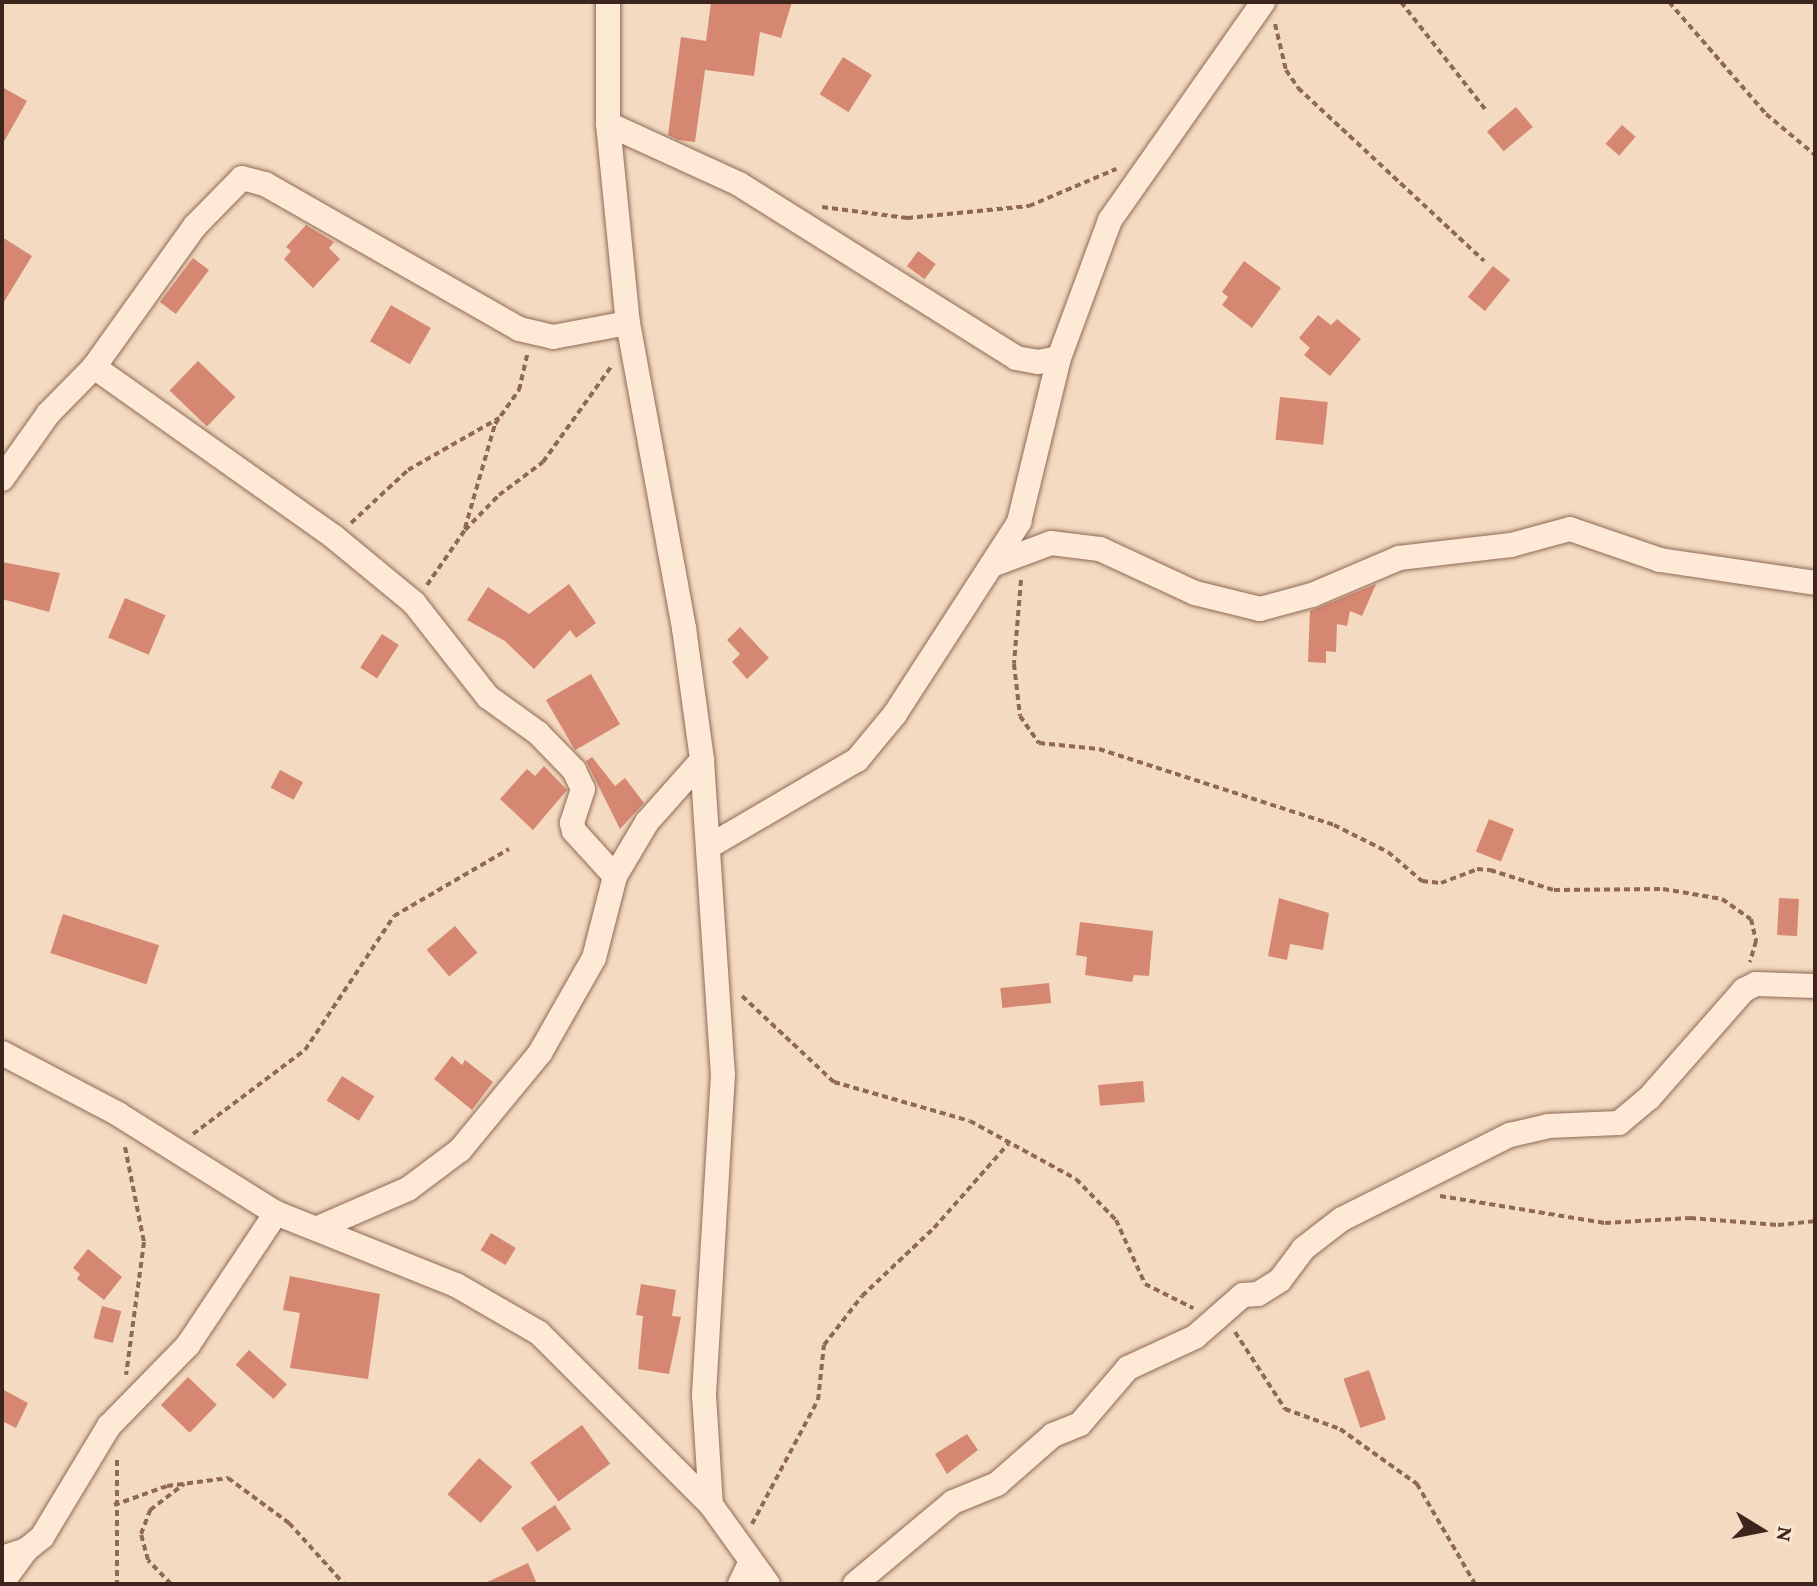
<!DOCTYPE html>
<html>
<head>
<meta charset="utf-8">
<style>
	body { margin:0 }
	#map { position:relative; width:1817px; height:1586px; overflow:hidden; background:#f3dac0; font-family:"Crimson Pro",serif }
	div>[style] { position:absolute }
	.building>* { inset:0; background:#d68772; transform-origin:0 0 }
	.path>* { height:4px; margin-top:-2px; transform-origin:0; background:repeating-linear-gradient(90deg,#8f6956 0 6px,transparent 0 10px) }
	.roads { filter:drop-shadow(0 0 2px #8f6956) drop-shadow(0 0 2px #8f6956) }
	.minor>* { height:24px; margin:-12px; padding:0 12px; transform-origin:12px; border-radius:12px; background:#fde9d5 }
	span { translate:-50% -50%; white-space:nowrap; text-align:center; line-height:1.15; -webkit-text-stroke:6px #f9e6d1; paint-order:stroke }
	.frame { position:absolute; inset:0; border:4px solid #3c251c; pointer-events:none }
	.north { position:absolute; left:1721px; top:1490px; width:80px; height:80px; -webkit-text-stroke:6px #f9e6d1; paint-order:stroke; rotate:100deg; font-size:22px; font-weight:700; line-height:32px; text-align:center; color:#3c251c }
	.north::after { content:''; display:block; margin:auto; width:28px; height:36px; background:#3c251c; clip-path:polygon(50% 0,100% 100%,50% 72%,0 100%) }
</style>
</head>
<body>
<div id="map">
	<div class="building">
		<div style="clip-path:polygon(711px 2px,792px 2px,781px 38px,760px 32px,754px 76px,705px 70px,695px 142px,678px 140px,668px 135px,681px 37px,706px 41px)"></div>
		<div style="left:843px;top:57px;width:34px;height:44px;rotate:32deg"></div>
		<div style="clip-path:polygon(2px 87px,27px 101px,2px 145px)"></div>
		<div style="left:1516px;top:107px;width:26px;height:38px;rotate:50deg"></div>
		<div style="left:1622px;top:125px;width:18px;height:25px;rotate:41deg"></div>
		<div style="clip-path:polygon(306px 225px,334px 242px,329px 248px,340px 259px,313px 288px,284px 259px,291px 251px,286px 247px)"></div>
		<div style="clip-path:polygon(2px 237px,32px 256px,2px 305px)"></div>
		<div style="left:918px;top:251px;width:22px;height:19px;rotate:36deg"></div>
		<div style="left:193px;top:258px;width:20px;height:55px;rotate:37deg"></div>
		<div style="clip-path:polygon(1244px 261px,1281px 288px,1252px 328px,1222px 305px,1228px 297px,1222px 292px)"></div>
		<div style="left:1493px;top:266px;width:22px;height:40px;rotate:39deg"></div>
		<div style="left:391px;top:305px;width:46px;height:42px;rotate:30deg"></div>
		<div style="clip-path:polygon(1318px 315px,1331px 325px,1337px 319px,1361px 339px,1330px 376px,1304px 355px,1310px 348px,1299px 338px)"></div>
		<div style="left:198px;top:361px;width:52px;height:41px;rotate:44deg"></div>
		<div style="left:1280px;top:397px;width:48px;height:43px;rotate:6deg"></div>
		<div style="clip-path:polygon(2px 562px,60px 573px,49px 612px,2px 599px)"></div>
		<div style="clip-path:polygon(569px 584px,596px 623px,576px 638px,570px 630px,534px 669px,505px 641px,467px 620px,488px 587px,529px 614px)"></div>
		<div style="clip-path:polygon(1376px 584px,1362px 616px,1350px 611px,1347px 626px,1337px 624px,1336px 652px,1326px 651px,1326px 663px,1308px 662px,1310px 611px)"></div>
		<div style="left:125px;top:598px;width:44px;height:43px;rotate:23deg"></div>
		<div style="clip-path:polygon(740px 627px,769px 658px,747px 679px,732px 662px,740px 654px,727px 640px)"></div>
		<div style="left:382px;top:634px;width:20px;height:40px;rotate:33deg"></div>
		<div style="left:591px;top:674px;width:58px;height:52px;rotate:60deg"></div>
		<div style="clip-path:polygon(592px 757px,615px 786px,625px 778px,644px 803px,620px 829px,586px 761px)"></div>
		<div style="clip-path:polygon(544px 766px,567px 790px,533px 830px,500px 799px,527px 769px,535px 776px)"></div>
		<div style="left:280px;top:770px;width:26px;height:20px;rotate:28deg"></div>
		<div style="left:1489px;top:819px;width:27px;height:35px;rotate:22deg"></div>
		<div style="clip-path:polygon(1279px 898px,1329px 913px,1323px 950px,1290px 944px,1287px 960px,1268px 956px)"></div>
		<div style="left:1779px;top:898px;width:20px;height:37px;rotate:3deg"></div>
		<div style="left:63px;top:914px;width:101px;height:41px;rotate:18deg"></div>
		<div style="clip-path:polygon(1080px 922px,1153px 931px,1149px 976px,1134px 975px,1132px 982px,1085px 975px,1087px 957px,1076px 955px)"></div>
		<div style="left:455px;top:926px;width:35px;height:37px;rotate:50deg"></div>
		<div style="left:1049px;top:983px;width:20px;height:49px;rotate:84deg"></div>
		<div style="clip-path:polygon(452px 1056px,462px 1065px,465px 1060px,493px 1082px,472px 1110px,434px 1079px)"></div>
		<div style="left:342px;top:1076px;width:38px;height:29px;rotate:32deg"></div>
		<div style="left:1143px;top:1081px;width:21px;height:45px;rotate:85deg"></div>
		<div style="left:491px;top:1233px;width:29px;height:20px;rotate:31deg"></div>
		<div style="clip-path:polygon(88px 1249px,122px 1277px,104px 1300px,77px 1279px,80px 1274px,73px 1268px)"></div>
		<div style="clip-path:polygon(290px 1276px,380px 1294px,368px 1379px,290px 1368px,300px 1313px,283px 1310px)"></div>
		<div style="clip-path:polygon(641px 1284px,676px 1290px,672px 1316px,681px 1317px,669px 1374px,638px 1369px,643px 1316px,636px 1315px)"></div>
		<div style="left:102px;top:1306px;width:20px;height:33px;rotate:15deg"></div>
		<div style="left:249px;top:1350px;width:51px;height:20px;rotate:42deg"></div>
		<div style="left:1369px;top:1370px;width:52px;height:27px;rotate:71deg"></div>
		<div style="left:188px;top:1377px;width:40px;height:39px;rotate:44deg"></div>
		<div style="clip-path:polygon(2px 1389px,28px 1403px,16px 1428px,2px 1421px)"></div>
		<div style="left:582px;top:1425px;width:48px;height:64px;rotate:54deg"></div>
		<div style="clip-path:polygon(967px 1434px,978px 1450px,947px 1474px,935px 1454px)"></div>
		<div style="left:479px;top:1458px;width:44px;height:48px;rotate:41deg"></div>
		<div style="left:555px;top:1505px;width:29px;height:41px;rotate:56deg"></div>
		<div style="clip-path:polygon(528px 1563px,537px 1584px,483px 1584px)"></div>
	</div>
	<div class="path">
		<div style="left:1401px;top:2px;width:136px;rotate:51.9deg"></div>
		<div style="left:1669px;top:2px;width:148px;rotate:49.1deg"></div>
		<div style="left:1766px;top:114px;width:64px;rotate:39.9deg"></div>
		<div style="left:1275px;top:24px;width:47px;rotate:76.6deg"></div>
		<div style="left:1286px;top:70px;width:22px;rotate:56deg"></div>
		<div style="left:1298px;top:88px;width:254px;rotate:42.9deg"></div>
		<div style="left:822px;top:207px;width:86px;rotate:7.4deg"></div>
		<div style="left:907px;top:218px;width:123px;rotate:-5.6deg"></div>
		<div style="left:1029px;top:206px;width:95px;rotate:-23deg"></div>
		<div style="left:351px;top:523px;width:78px;rotate:-42.9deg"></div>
		<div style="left:408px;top:470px;width:105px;rotate:-29.7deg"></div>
		<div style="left:465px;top:528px;width:108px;rotate:-73.9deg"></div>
		<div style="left:495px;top:424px;width:42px;rotate:-54.8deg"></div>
		<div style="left:519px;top:390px;width:37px;rotate:-77deg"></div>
		<div style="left:1021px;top:580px;width:84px;rotate:94.8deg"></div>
		<div style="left:1014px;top:664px;width:52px;rotate:83.4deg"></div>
		<div style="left:1020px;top:716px;width:33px;rotate:55deg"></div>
		<div style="left:1039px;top:743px;width:60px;rotate:5.7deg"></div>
		<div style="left:1099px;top:749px;width:247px;rotate:17.9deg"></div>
		<div style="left:1334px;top:825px;width:60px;rotate:26.6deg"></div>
		<div style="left:1388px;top:852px;width:45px;rotate:40.5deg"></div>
		<div style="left:1422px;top:881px;width:19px;rotate:6deg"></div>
		<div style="left:1441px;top:883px;width:39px;rotate:-21deg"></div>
		<div style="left:1477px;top:869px;width:13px;rotate:4deg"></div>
		<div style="left:1490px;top:870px;width:67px;rotate:17.4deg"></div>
		<div style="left:1554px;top:890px;width:109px;rotate:-0.5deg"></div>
		<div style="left:1663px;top:889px;width:60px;rotate:9.6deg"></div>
		<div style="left:1722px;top:899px;width:35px;rotate:35deg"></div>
		<div style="left:1751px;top:919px;width:23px;rotate:77deg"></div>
		<div style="left:1756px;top:941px;width:22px;rotate:106deg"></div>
		<div style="left:427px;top:585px;width:67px;rotate:-55.4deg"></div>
		<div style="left:465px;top:530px;width:49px;rotate:-45.8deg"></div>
		<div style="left:499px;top:495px;width:55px;rotate:-36.9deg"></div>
		<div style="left:543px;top:462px;width:120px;rotate:-54.5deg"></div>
		<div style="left:742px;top:996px;width:126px;rotate:43.1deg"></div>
		<div style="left:834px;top:1082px;width:141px;rotate:16deg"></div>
		<div style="left:970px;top:1121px;width:121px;rotate:28.7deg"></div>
		<div style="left:1076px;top:1179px;width:57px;rotate:45.7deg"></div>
		<div style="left:1116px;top:1220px;width:70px;rotate:65.6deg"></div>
		<div style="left:1145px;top:1284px;width:54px;rotate:26.6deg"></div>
		<div style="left:193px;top:1134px;width:140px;rotate:-36.9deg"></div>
		<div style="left:305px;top:1050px;width:161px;rotate:-56.4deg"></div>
		<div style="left:394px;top:916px;width:133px;rotate:-30.2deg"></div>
		<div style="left:125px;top:1147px;width:97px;rotate:78.7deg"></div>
		<div style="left:144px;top:1242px;width:134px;rotate:97.7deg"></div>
		<div style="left:1440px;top:1196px;width:167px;rotate:9.3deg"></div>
		<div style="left:1605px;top:1223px;width:85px;rotate:-3.4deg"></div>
		<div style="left:1690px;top:1218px;width:88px;rotate:4.5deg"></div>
		<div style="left:1778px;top:1225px;width:37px;rotate:-6deg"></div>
		<div style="left:1235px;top:1332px;width:92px;rotate:57deg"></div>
		<div style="left:1285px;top:1409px;width:59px;rotate:20deg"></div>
		<div style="left:1340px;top:1429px;width:95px;rotate:35.5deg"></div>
		<div style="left:1417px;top:1484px;width:116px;rotate:59.9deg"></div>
		<div style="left:117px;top:1460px;width:124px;rotate:90deg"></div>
		<div style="left:114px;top:1505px;width:56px;rotate:-19.7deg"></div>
		<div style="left:167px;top:1486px;width:62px;rotate:-7.5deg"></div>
		<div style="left:228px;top:1478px;width:76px;rotate:36.4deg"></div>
		<div style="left:289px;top:1523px;width:82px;rotate:48deg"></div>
		<div style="left:752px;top:1524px;width:140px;rotate:-62deg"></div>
		<div style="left:818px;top:1400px;width:55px;rotate:-83.8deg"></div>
		<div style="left:824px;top:1345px;width:62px;rotate:-52.2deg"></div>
		<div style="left:862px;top:1296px;width:99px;rotate:-43.4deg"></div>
		<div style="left:934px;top:1228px;width:112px;rotate:-48.6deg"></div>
		<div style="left:171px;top:1584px;width:33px;rotate:-134deg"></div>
		<div style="left:148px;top:1560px;width:27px;rotate:-105deg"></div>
		<div style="left:141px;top:1534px;width:26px;rotate:-69deg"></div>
		<div style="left:150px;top:1510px;width:43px;rotate:-37.4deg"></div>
	</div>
	<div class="roads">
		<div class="minor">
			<div style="left:608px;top:2px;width:122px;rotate:90deg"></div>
			<div style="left:608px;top:124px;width:200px;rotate:84.3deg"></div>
			<div style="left:628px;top:323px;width:310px;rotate:79.6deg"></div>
			<div style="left:684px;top:628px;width:133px;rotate:82.2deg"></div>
			<div style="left:702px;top:760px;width:315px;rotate:86.2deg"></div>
			<div style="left:723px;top:1074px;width:322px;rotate:93.4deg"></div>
			<div style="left:704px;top:1395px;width:110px;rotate:86.4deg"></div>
			<div style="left:711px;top:1505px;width:97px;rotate:54.2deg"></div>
			<div style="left:608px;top:124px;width:144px;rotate:24.6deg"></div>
			<div style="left:739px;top:184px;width:327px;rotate:32.1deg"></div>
			<div style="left:1016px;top:358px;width:22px;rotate:10deg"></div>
			<div style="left:1038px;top:362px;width:21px;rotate:-11deg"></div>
			<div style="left:94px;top:367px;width:294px;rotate:35.3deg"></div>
			<div style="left:334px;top:537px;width:104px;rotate:39.5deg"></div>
			<div style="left:414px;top:603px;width:120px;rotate:51.8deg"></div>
			<div style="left:488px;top:697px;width:62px;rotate:35.8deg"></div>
			<div style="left:538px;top:733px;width:52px;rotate:45.8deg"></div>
			<div style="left:574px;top:770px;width:21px;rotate:65deg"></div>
			<div style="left:583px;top:789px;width:36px;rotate:108deg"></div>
			<div style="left:572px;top:823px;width:8px;rotate:76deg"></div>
			<div style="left:574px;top:831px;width:61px;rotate:47.7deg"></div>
			<div style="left:2px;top:479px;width:80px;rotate:-54.7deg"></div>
			<div style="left:48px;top:414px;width:66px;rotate:-45.6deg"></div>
			<div style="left:94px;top:367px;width:173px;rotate:-54.4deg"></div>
			<div style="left:195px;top:226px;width:67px;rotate:-45.6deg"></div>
			<div style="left:242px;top:178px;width:24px;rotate:15deg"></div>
			<div style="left:265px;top:184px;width:292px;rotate:29.7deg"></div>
			<div style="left:519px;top:329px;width:35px;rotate:13deg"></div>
			<div style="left:553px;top:337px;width:76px;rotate:-10.6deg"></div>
			<div style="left:992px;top:565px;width:63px;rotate:-20.4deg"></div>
			<div style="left:1051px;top:543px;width:49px;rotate:7deg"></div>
			<div style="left:1100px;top:549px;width:105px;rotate:24.9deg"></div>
			<div style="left:1195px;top:593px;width:67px;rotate:13.8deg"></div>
			<div style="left:1260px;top:609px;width:54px;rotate:-15.1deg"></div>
			<div style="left:1312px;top:595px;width:95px;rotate:-23deg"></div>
			<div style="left:1399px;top:558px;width:113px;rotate:-6.6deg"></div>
			<div style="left:1511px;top:545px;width:61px;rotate:-15.2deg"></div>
			<div style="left:1570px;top:529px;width:95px;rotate:19deg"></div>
			<div style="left:1660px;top:560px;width:157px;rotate:8.4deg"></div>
			<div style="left:708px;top:847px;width:173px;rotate:-30.3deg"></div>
			<div style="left:857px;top:760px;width:60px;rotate:-50.4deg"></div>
			<div style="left:895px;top:714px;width:229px;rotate:-57.1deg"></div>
			<div style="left:1019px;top:522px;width:169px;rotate:-76.3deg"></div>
			<div style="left:1059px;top:358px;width:147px;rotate:-69.7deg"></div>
			<div style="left:1110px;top:220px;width:266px;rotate:-54.9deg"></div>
			<div style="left:2px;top:1053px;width:131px;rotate:27.7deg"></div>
			<div style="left:118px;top:1114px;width:186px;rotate:32.1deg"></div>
			<div style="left:276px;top:1213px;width:194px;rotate:21.8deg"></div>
			<div style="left:456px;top:1285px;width:96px;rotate:30deg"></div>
			<div style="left:539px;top:1333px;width:243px;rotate:45deg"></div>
			<div style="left:318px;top:1228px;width:98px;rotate:-23.4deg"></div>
			<div style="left:408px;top:1189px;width:65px;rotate:-36.9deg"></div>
			<div style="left:460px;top:1150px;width:126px;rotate:-50.5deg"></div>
			<div style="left:540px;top:1053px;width:109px;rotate:-60.4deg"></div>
			<div style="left:594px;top:958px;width:85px;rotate:-75.6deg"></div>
			<div style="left:615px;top:876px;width:63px;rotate:-59.3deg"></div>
			<div style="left:647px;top:822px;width:83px;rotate:-48.4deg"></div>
			<div style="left:2px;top:1558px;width:25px;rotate:-18deg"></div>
			<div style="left:26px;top:1550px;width:21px;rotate:-39deg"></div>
			<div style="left:42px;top:1537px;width:130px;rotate:-58.9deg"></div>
			<div style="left:109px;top:1426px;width:113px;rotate:-45.7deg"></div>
			<div style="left:188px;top:1345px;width:159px;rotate:-56.3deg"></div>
			<div style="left:2px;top:1583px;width:41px;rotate:-54deg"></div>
			<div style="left:740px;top:1584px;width:25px;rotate:-64deg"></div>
			<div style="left:855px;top:1584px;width:128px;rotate:-39.9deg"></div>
			<div style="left:953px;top:1502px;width:48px;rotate:-22.2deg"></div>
			<div style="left:997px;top:1484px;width:74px;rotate:-41.2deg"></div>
			<div style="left:1053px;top:1435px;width:29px;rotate:-22deg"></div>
			<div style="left:1080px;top:1424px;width:74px;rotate:-49.4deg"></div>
			<div style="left:1128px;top:1368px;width:74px;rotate:-24.8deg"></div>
			<div style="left:1195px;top:1337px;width:64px;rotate:-41.2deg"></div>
			<div style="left:1243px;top:1295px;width:15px;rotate:-4deg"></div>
			<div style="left:1258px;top:1294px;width:26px;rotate:-32deg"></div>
			<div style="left:1280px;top:1280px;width:39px;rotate:-53deg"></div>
			<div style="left:1303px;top:1249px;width:49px;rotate:-37.6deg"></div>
			<div style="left:1342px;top:1219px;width:188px;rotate:-26.6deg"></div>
			<div style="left:1510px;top:1135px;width:39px;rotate:-13deg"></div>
			<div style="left:1548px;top:1126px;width:71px;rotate:-2.4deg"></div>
			<div style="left:1619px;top:1123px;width:39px;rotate:-40deg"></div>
			<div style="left:1649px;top:1098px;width:144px;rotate:-48.7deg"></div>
			<div style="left:1744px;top:990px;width:13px;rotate:-27deg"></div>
			<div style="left:1756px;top:984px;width:59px;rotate:1.9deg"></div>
		</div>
	</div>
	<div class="frame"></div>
	<div class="north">N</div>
</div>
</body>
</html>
